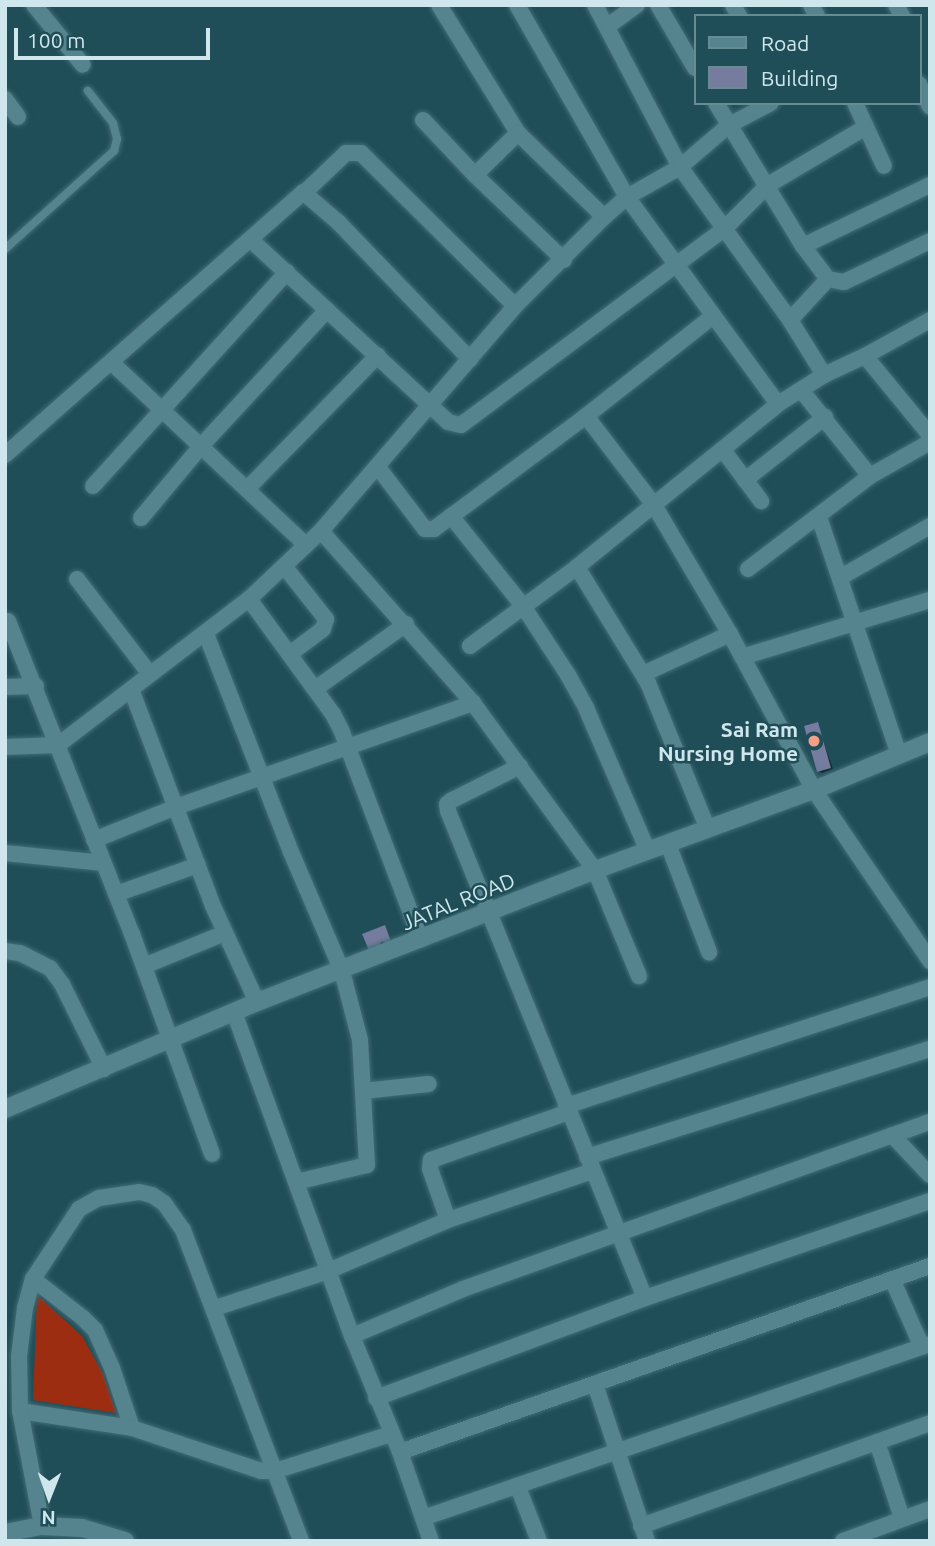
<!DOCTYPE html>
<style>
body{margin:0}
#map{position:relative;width:935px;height:1546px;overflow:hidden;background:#204e58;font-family:Ubuntu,sans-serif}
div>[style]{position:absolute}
.green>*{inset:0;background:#9c2d11}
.shadow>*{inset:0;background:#0007}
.building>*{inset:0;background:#757c9e}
.roads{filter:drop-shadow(0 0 2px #426c75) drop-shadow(0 0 2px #426c75)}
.lane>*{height:8px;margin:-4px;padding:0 4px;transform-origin:4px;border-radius:4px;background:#55838e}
.street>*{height:16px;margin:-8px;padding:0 8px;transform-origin:8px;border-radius:8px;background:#55838e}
.secondary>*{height:18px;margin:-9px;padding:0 9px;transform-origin:9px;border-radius:9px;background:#55838e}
.dots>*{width:19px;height:19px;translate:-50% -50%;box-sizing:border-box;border:4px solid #204e58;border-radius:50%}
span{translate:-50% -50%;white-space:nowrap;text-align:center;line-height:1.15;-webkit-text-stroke:5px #204e58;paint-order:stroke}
.poi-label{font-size:21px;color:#cee6ec;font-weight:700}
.right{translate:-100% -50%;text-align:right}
.street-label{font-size:21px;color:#cee6ec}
.frame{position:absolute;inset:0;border:7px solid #cee6ec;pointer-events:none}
.legend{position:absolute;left:694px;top:14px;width:228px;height:91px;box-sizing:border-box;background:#204e58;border:2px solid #668b93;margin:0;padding:9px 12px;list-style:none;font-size:21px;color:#cee6ec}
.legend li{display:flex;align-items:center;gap:14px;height:35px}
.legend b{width:35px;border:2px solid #668b93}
.north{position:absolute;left:14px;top:1462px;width:70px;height:70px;-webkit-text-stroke:5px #204e58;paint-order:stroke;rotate:181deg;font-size:19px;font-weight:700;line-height:28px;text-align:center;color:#cee6ec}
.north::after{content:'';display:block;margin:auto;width:24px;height:32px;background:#cee6ec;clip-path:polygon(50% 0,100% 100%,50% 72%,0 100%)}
.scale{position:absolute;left:14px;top:28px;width:196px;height:32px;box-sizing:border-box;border:4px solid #cee6ec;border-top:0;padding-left:9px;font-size:21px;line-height:24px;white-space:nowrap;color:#cee6ec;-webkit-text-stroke:5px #204e58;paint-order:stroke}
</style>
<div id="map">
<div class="green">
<i style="clip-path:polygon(37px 1295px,82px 1336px,103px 1374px,116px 1413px,33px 1400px)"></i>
</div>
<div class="shadow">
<i style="clip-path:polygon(817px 724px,833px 769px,822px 773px,819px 771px)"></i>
</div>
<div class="building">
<i style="clip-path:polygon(818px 722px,831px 768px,817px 772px,804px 726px)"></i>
<i style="clip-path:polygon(385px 925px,393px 947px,387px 949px,383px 941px,380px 943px,383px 950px,371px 955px,362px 934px)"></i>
</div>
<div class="roads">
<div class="lane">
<i style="left:5px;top:249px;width:147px;rotate:-42deg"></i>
<i style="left:114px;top:151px;width:12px;rotate:-76deg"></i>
<i style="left:117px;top:139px;width:16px;rotate:-104deg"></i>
<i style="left:113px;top:123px;width:41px;rotate:-128deg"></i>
</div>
<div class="street">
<i style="left:34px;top:5px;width:77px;rotate:50.8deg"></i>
<i style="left:439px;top:5px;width:150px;rotate:58.3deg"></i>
<i style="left:518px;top:133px;width:120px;rotate:44.3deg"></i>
<i style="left:517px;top:5px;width:221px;rotate:60.2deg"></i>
<i style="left:627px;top:197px;width:256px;rotate:53.9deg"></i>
<i style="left:595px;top:5px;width:183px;rotate:62.3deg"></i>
<i style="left:680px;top:167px;width:188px;rotate:54.3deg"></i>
<i style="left:790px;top:320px;width:65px;rotate:58.3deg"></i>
<i style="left:658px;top:5px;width:73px;rotate:59.6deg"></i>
<i style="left:733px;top:5px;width:13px;rotate:61deg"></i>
<i style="left:811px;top:5px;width:13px;rotate:61deg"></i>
<i style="left:896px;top:5px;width:13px;rotate:61deg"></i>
<i style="left:608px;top:26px;width:36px;rotate:-36deg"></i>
<i style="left:919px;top:84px;width:25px;rotate:64deg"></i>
<i style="left:5px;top:99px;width:22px;rotate:54deg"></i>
<i style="left:716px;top:103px;width:167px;rotate:58.7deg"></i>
<i style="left:803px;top:246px;width:41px;rotate:52.9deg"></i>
<i style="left:828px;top:279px;width:16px;rotate:11deg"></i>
<i style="left:844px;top:282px;width:95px;rotate:-25.5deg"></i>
<i style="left:855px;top:103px;width:69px;rotate:65.3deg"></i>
<i style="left:423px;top:120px;width:76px;rotate:46.6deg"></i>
<i style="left:475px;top:175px;width:123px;rotate:43.7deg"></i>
<i style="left:475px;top:175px;width:60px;rotate:-44.3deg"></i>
<i style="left:305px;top:192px;width:57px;rotate:-43.6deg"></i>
<i style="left:346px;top:153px;width:15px"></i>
<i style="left:361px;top:153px;width:217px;rotate:44.8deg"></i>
<i style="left:251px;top:240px;width:268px;rotate:42.7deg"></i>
<i style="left:448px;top:422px;width:13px;rotate:13deg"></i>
<i style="left:461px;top:425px;width:327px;rotate:-36.7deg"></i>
<i style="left:723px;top:230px;width:64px;rotate:-45deg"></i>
<i style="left:768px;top:185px;width:114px;rotate:-30.6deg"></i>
<i style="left:803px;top:246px;width:141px;rotate:-25.7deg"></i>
<i style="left:790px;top:320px;width:56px;rotate:-47.2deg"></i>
<i style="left:865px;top:356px;width:102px;rotate:50.6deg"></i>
<i style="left:111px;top:362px;width:267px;rotate:43.2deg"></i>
<i style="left:801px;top:390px;width:110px;rotate:51.3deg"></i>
<i style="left:586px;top:416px;width:112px;rotate:52.6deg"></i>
<i style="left:654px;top:505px;width:150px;rotate:59.5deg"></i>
<i style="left:730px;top:634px;width:177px;rotate:61.7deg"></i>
<i style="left:814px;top:790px;width:207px;rotate:55.8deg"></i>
<i style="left:723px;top:450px;width:64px;rotate:53.3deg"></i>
<i style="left:5px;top:455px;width:397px;rotate:-41.4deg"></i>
<i style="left:303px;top:192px;width:48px;rotate:40.7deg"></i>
<i style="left:339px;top:223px;width:189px;rotate:46.1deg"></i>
<i style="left:377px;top:466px;width:79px;rotate:52.7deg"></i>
<i style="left:425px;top:529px;width:9px"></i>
<i style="left:434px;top:529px;width:189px;rotate:-36.6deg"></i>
<i style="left:586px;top:416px;width:160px;rotate:-38.2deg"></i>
<i style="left:745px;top:480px;width:102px;rotate:-38.2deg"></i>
<i style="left:93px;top:486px;width:289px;rotate:-47.8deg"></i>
<i style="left:247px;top:489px;width:187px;rotate:-45.6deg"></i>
<i style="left:451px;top:516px;width:115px;rotate:51.3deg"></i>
<i style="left:523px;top:606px;width:82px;rotate:56.9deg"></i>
<i style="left:568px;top:675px;width:38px;rotate:61deg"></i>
<i style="left:586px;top:708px;width:156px;rotate:66.6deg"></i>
<i style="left:819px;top:517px;width:251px;rotate:71.4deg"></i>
<i style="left:141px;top:518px;width:95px;rotate:-50.1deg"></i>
<i style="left:202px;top:445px;width:184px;rotate:-47.2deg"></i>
<i style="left:321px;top:531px;width:230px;rotate:48.5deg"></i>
<i style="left:473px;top:703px;width:207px;rotate:53.9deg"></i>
<i style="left:595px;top:870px;width:115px;rotate:67.5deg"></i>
<i style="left:284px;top:566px;width:68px;rotate:51.6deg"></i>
<i style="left:326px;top:619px;width:10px;rotate:107deg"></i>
<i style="left:323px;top:629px;width:41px;rotate:142.9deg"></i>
<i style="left:577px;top:567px;width:136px;rotate:58.5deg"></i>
<i style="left:648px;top:683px;width:158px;rotate:67.7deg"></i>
<i style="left:748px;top:569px;width:153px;rotate:-37.3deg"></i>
<i style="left:870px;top:476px;width:69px;rotate:-29.5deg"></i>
<i style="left:841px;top:577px;width:103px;rotate:-29.8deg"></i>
<i style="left:77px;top:579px;width:118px;rotate:52.5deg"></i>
<i style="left:249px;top:599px;width:142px;rotate:53.9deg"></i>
<i style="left:333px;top:714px;width:20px;rotate:63deg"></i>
<i style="left:342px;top:732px;width:222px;rotate:69.2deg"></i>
<i style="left:8px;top:621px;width:337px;rotate:68.4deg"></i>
<i style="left:132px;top:934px;width:234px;rotate:70deg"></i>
<i style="left:206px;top:634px;width:234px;rotate:68.7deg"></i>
<i style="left:291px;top:852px;width:129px;rotate:66.8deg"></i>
<i style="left:342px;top:971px;width:71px;rotate:75.4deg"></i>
<i style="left:360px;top:1040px;width:125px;rotate:86.8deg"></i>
<i style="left:367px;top:1165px;width:73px;rotate:166.5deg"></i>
<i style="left:470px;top:646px;width:133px;rotate:-36.4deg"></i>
<i style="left:577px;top:567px;width:259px;rotate:-39deg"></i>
<i style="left:778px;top:404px;width:54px;rotate:-32.2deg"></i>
<i style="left:824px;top:375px;width:45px;rotate:-24.9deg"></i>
<i style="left:865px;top:356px;width:74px;rotate:-29deg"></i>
<i style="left:742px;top:657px;width:196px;rotate:-16.9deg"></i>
<i style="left:643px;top:674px;width:96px;rotate:-24.7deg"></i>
<i style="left:5px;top:687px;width:31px;rotate:-2deg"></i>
<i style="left:131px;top:689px;width:232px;rotate:69.3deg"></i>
<i style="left:213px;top:906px;width:106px;rotate:65.4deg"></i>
<i style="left:315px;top:689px;width:112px;rotate:-35.5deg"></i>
<i style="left:5px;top:747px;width:53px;rotate:-2.2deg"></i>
<i style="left:58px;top:745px;width:240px;rotate:-37.4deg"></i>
<i style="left:249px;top:599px;width:99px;rotate:-43.4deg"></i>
<i style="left:321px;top:531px;width:297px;rotate:-49.2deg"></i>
<i style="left:515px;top:306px;width:126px;rotate:-45deg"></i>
<i style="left:604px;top:217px;width:30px;rotate:-41deg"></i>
<i style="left:627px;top:197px;width:61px;rotate:-29.5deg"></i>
<i style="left:680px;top:167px;width:65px;rotate:-40.6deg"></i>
<i style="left:729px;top:125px;width:47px;rotate:-27.6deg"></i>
<i style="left:520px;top:766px;width:76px;rotate:153.4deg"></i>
<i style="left:452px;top:800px;width:6px;rotate:141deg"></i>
<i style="left:447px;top:804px;width:7px;rotate:82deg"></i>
<i style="left:448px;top:811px;width:525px;rotate:67.98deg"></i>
<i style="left:94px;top:840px;width:88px;rotate:-21.9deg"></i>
<i style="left:176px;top:807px;width:315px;rotate:-19.3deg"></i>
<i style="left:668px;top:844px;width:116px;rotate:69.2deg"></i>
<i style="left:5px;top:853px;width:99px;rotate:5.8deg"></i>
<i style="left:116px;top:894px;width:87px;rotate:-19.5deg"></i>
<i style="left:5px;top:951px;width:15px;rotate:8deg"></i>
<i style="left:20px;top:953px;width:34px;rotate:27deg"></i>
<i style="left:50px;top:968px;width:20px;rotate:53deg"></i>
<i style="left:62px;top:984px;width:95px;rotate:63.7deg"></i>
<i style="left:144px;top:966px;width:87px;rotate:-22.2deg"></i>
<i style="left:234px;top:1012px;width:345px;rotate:70deg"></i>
<i style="left:352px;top:1336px;width:126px;rotate:67.5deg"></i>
<i style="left:400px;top:1452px;width:94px;rotate:70.8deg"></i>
<i style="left:363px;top:1091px;width:66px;rotate:-6.1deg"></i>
<i style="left:566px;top:1106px;width:383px;rotate:-18.1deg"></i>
<i style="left:892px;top:1135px;width:55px;rotate:46.5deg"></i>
<i style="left:587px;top:1157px;width:360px;rotate:-17.5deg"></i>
<i style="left:448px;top:1220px;width:54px;rotate:-109.4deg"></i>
<i style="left:430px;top:1169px;width:9px;rotate:-84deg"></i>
<i style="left:431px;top:1160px;width:146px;rotate:-19.2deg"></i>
<i style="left:33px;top:1279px;width:63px;rotate:38deg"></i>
<i style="left:83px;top:1318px;width:17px;rotate:45deg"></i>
<i style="left:95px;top:1330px;width:42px;rotate:65.9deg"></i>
<i style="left:112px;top:1368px;width:63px;rotate:71.6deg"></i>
<i style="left:892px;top:1279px;width:74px;rotate:66.2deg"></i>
<i style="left:215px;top:1308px;width:119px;rotate:-18.1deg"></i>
<i style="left:328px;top:1271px;width:130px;rotate:-23deg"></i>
<i style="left:448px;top:1220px;width:153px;rotate:-18.7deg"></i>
<i style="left:352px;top:1336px;width:121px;rotate:-22.9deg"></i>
<i style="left:463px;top:1289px;width:496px;rotate:-19.7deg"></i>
<i style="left:595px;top:1384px;width:165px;rotate:71.7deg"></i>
<i style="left:376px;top:1398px;width:287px;rotate:-20.4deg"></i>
<i style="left:645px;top:1298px;width:301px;rotate:-18.8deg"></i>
<i style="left:20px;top:1411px;width:113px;rotate:8.6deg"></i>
<i style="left:132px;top:1428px;width:136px;rotate:18.4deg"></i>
<i style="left:261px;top:1471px;width:14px"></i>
<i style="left:275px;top:1471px;width:122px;rotate:-17.7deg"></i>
<i style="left:877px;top:1442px;width:80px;rotate:71.8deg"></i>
<i style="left:400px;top:1452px;width:562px;rotate:-19.34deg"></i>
<i style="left:518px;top:1487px;width:58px;rotate:68.7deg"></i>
<i style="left:423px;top:1518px;width:536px;rotate:-18.94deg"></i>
<i style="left:42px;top:1526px;width:117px;rotate:-100.8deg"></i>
<i style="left:20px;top:1411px;width:55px;rotate:-91deg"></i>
<i style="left:19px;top:1356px;width:48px;rotate:-82.9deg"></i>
<i style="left:25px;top:1308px;width:30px;rotate:-75deg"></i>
<i style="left:33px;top:1279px;width:84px;rotate:-56.7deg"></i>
<i style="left:79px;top:1209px;width:23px;rotate:-29deg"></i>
<i style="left:99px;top:1198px;width:40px;rotate:-8.5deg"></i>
<i style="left:139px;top:1192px;width:13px;rotate:13deg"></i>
<i style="left:152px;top:1195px;width:14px;rotate:34deg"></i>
<i style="left:164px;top:1203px;width:33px;rotate:55deg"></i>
<i style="left:183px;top:1230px;width:333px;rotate:69.2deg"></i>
<i style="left:641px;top:1526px;width:307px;rotate:-19.6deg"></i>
<i style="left:843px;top:1541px;width:93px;rotate:-20.2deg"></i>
</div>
<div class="secondary">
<i style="left:5px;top:1109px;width:274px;rotate:-23deg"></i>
<i style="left:257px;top:1002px;width:363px;rotate:-21.3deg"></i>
<i style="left:595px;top:870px;width:233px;rotate:-20.1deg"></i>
<i style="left:814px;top:790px;width:126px;rotate:-22.5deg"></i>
<i style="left:5px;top:1533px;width:38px;rotate:-11deg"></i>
<i style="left:42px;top:1526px;width:40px;rotate:2.9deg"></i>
<i style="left:82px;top:1528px;width:45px;rotate:16.8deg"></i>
</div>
</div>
<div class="dots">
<i style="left:814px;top:741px;background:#f49e88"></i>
</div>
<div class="poi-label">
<span class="right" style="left:798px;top:741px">Sai Ram<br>Nursing Home</span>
</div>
<div class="street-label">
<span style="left:458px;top:901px;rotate:-22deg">JATAL ROAD</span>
</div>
<div class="frame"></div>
<ul class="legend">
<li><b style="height:9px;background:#55838e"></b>Road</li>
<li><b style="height:19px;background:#757c9e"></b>Building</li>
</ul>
<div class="north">N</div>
<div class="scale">100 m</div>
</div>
